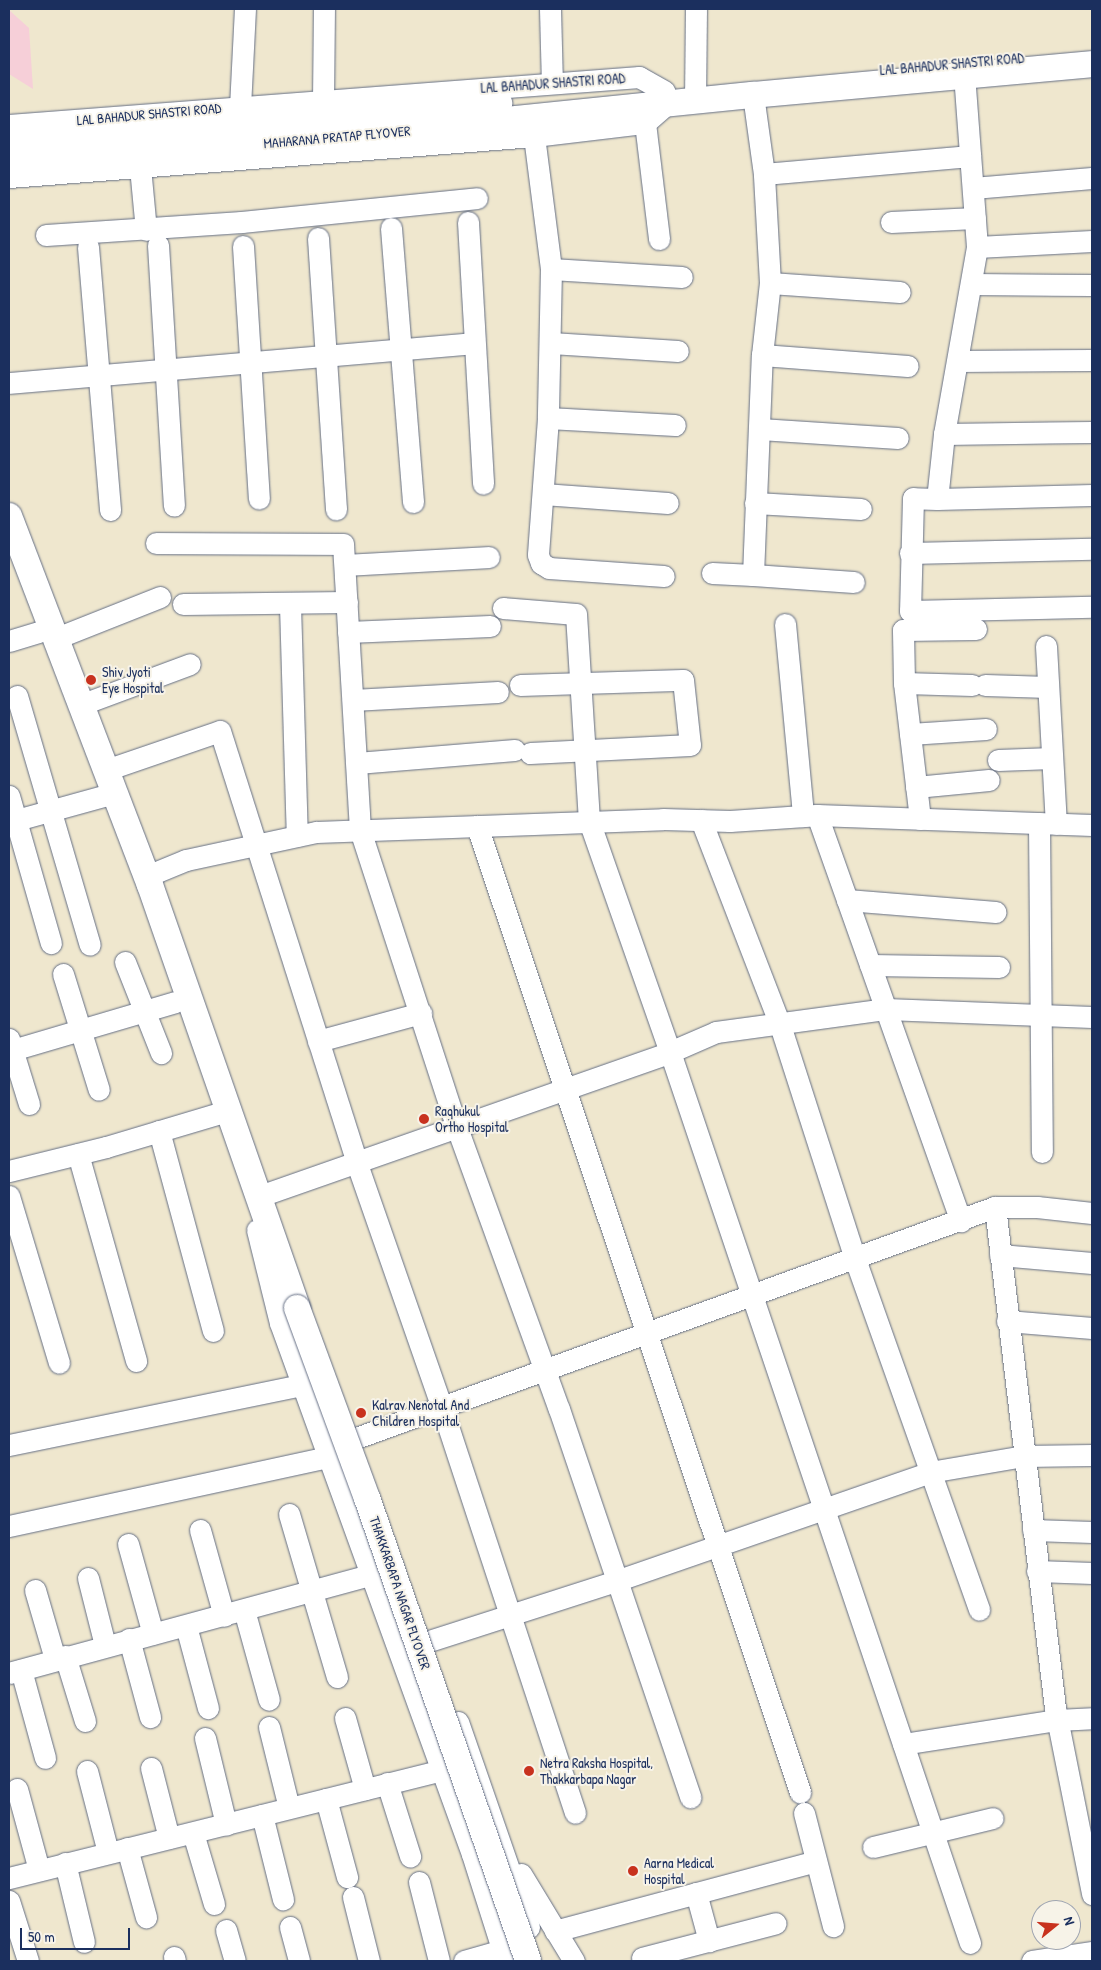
<!DOCTYPE html>
<style>
body{margin:0}
#map{position:relative;width:1101px;height:1970px;overflow:hidden;background:#efe7ce;font-family:"Patrick Hand",sans-serif}
div>[style]{position:absolute}
.built>*{inset:0;background:#f6cfd8}
.roads{filter:drop-shadow(0 0 1px #656f85) drop-shadow(0 0 1px #656f85)}
.minor>*{height:21px;margin:-10.5px;padding:0 10.5px;transform-origin:10.5px;border-radius:10.5px;background:#fff}
.major>*{height:26px;margin:-13px;padding:0 13px;transform-origin:13px;border-radius:13px;background:#fff}
.bridges{filter:drop-shadow(0 0 1px #656f85) drop-shadow(0 0 1px #656f85)}
.major-bridge>*{height:26px;margin:-13px;padding:0 13px;transform-origin:13px;border-radius:13px;background:#fff}
.dots>*{width:14px;height:14px;translate:-50% -50%;box-sizing:border-box;border:2px solid #f7f3e8;border-radius:50%}
span{translate:-50% -50%;white-space:nowrap;text-align:center;line-height:1.15;-webkit-text-stroke:4px #f7f3e8;paint-order:stroke}
.street-label{font-size:14px;color:#1b2f5e}
.poi-label{font-size:14px;color:#1b2f5e}
.left{translate:0 -50%;text-align:left}
.frame{position:absolute;inset:0;border:10px solid #1b2f5e;pointer-events:none}
.north{position:absolute;left:1031px;top:1900px;width:50px;height:50px;box-sizing:border-box;background:#f7f3e8;border:1px solid #9fa5b1;border-radius:50%;rotate:73deg;font-size:14px;font-weight:700;line-height:20px;text-align:center;color:#1b2f5e}
.north::after{content:'';display:block;margin:auto;width:18px;height:22px;background:#c8321e;clip-path:polygon(50% 0,100% 100%,50% 72%,0 100%)}
.scale{position:absolute;left:20px;top:1928px;width:110px;height:22px;box-sizing:border-box;border:2px solid #1b2f5e;border-top:0;padding-left:6px;font-size:15px;line-height:18px;white-space:nowrap;color:#1b2f5e;-webkit-text-stroke:4px #f7f3e8;paint-order:stroke}
</style>
<div id="map">
<div class="built">
<i style="clip-path:polygon(9px 10px,29px 28px,33px 89px,9px 74px)"></i>
</div>
<div class="roads">
<div class="minor">
<i style="left:550px;top:9px;width:74px;rotate:88.5deg"></i>
<i style="left:964px;top:74px;width:173px;rotate:85.7deg"></i>
<i style="left:977px;top:247px;width:190px;rotate:100deg"></i>
<i style="left:944px;top:434px;width:65px;rotate:96.1deg"></i>
<i style="left:937px;top:499px;width:24px;rotate:-178deg"></i>
<i style="left:913px;top:498px;width:113px;rotate:91.5deg"></i>
<i style="left:910px;top:611px;width:182px;rotate:-1.3deg"></i>
<i style="left:323px;top:101px;width:92px;rotate:-89.4deg"></i>
<i style="left:695px;top:102px;width:93px;rotate:-89.4deg"></i>
<i style="left:240px;top:107px;width:98px;rotate:-87.1deg"></i>
<i style="left:645px;top:123px;width:117px;rotate:83.1deg"></i>
<i style="left:9px;top:125px;width:632px;rotate:-4.36deg"></i>
<i style="left:639px;top:77px;width:29px;rotate:29deg"></i>
<i style="left:534px;top:136px;width:134px;rotate:82.7deg"></i>
<i style="left:551px;top:269px;width:149px;rotate:91.2deg"></i>
<i style="left:548px;top:418px;width:137px;rotate:94.2deg"></i>
<i style="left:538px;top:555px;width:9px;rotate:69deg"></i>
<i style="left:541px;top:563px;width:9px;rotate:32deg"></i>
<i style="left:549px;top:568px;width:115px;rotate:4deg"></i>
<i style="left:140px;top:167px;width:63px;rotate:84.6deg"></i>
<i style="left:764px;top:174px;width:207px;rotate:-5deg"></i>
<i style="left:9px;top:177px;width:527px;rotate:-4.47deg"></i>
<i style="left:534px;top:136px;width:112px;rotate:-6.7deg"></i>
<i style="left:645px;top:123px;width:28px;rotate:-41deg"></i>
<i style="left:973px;top:188px;width:119px;rotate:-4.8deg"></i>
<i style="left:468px;top:222px;width:262px;rotate:86.7deg"></i>
<i style="left:891px;top:222px;width:84px;rotate:-2.7deg"></i>
<i style="left:391px;top:228px;width:275px;rotate:85.4deg"></i>
<i style="left:46px;top:235px;width:196px;rotate:-3.8deg"></i>
<i style="left:242px;top:222px;width:236px;rotate:-5.8deg"></i>
<i style="left:318px;top:238px;width:272px;rotate:86.2deg"></i>
<i style="left:158px;top:245px;width:261px;rotate:86.5deg"></i>
<i style="left:243px;top:246px;width:253px;rotate:86.4deg"></i>
<i style="left:88px;top:247px;width:264px;rotate:85.2deg"></i>
<i style="left:977px;top:247px;width:115px;rotate:-3deg"></i>
<i style="left:551px;top:269px;width:131px;rotate:3.5deg"></i>
<i style="left:770px;top:283px;width:130px;rotate:4deg"></i>
<i style="left:971px;top:284px;width:121px;rotate:0.5deg"></i>
<i style="left:551px;top:343px;width:127px;rotate:3.6deg"></i>
<i style="left:762px;top:355px;width:146px;rotate:4.3deg"></i>
<i style="left:958px;top:361px;width:134px;rotate:-0.4deg"></i>
<i style="left:9px;top:383px;width:466px;rotate:-4.9deg"></i>
<i style="left:548px;top:418px;width:127px;rotate:3.2deg"></i>
<i style="left:760px;top:429px;width:138px;rotate:3.7deg"></i>
<i style="left:944px;top:434px;width:148px;rotate:-0.8deg"></i>
<i style="left:543px;top:494px;width:125px;rotate:4.1deg"></i>
<i style="left:937px;top:499px;width:155px;rotate:-1.5deg"></i>
<i style="left:755px;top:503px;width:106px;rotate:3.2deg"></i>
<i style="left:156px;top:543px;width:187px;rotate:0.3deg"></i>
<i style="left:343px;top:544px;width:287px;rotate:86.6deg"></i>
<i style="left:360px;top:830px;width:310px;rotate:72deg"></i>
<i style="left:456px;top:1125px;width:302px;rotate:70.1deg"></i>
<i style="left:559px;top:1409px;width:410px;rotate:71.3deg"></i>
<i style="left:910px;top:553px;width:182px;rotate:-1.3deg"></i>
<i style="left:346px;top:565px;width:143px;rotate:-3.2deg"></i>
<i style="left:712px;top:573px;width:41px;rotate:2.8deg"></i>
<i style="left:753px;top:575px;width:220px;rotate:-87.7deg"></i>
<i style="left:762px;top:355px;width:72px;rotate:-83.7deg"></i>
<i style="left:770px;top:283px;width:109px;rotate:-93.2deg"></i>
<i style="left:764px;top:174px;width:80px;rotate:-97.9deg"></i>
<i style="left:753px;top:575px;width:101px;rotate:4deg"></i>
<i style="left:183px;top:604px;width:164px;rotate:-0.7deg"></i>
<i style="left:290px;top:605px;width:231px;rotate:88.3deg"></i>
<i style="left:503px;top:608px;width:73px;rotate:4.7deg"></i>
<i style="left:576px;top:614px;width:207px;rotate:86.4deg"></i>
<i style="left:589px;top:821px;width:245px;rotate:70.7deg"></i>
<i style="left:670px;top:1052px;width:940px;rotate:71.39deg"></i>
<i style="left:785px;top:624px;width:193px;rotate:84.6deg"></i>
<i style="left:348px;top:632px;width:142px;rotate:-2.4deg"></i>
<i style="left:54px;top:639px;width:114px;rotate:-21.6deg"></i>
<i style="left:9px;top:641px;width:31px;rotate:-17deg"></i>
<i style="left:1046px;top:646px;width:178px;rotate:86.8deg"></i>
<i style="left:904px;top:683px;width:68px;rotate:1.7deg"></i>
<i style="left:520px;top:685px;width:163px;rotate:-1.8deg"></i>
<i style="left:683px;top:680px;width:65px;rotate:83.9deg"></i>
<i style="left:690px;top:745px;width:160px;rotate:177.1deg"></i>
<i style="left:985px;top:685px;width:63px;rotate:1.8deg"></i>
<i style="left:17px;top:696px;width:259px;rotate:73.7deg"></i>
<i style="left:353px;top:700px;width:145px;rotate:-3.2deg"></i>
<i style="left:80px;top:705px;width:117px;rotate:-20.4deg"></i>
<i style="left:910px;top:734px;width:76px;rotate:-3.8deg"></i>
<i style="left:998px;top:760px;width:54px;rotate:-2.1deg"></i>
<i style="left:357px;top:763px;width:158px;rotate:-4.7deg"></i>
<i style="left:106px;top:770px;width:120px;rotate:-18.9deg"></i>
<i style="left:220px;top:731px;width:451px;rotate:72.4deg"></i>
<i style="left:356px;top:1161px;width:262px;rotate:70.8deg"></i>
<i style="left:442px;top:1408px;width:426px;rotate:71.8deg"></i>
<i style="left:916px;top:787px;width:73px;rotate:-5.5deg"></i>
<i style="left:9px;top:796px;width:153px;rotate:74.1deg"></i>
<i style="left:817px;top:815px;width:431px;rotate:70.5deg"></i>
<i style="left:920px;top:819px;width:137px;rotate:-96.7deg"></i>
<i style="left:904px;top:683px;width:53px;rotate:-91.1deg"></i>
<i style="left:903px;top:630px;width:73px;rotate:-0.8deg"></i>
<i style="left:701px;top:820px;width:217px;rotate:68.9deg"></i>
<i style="left:779px;top:1022px;width:249px;rotate:72.2deg"></i>
<i style="left:855px;top:1259px;width:372px;rotate:70.5deg"></i>
<i style="left:9px;top:822px;width:102px;rotate:-15.4deg"></i>
<i style="left:1039px;top:823px;width:329px;rotate:89.5deg"></i>
<i style="left:477px;top:826px;width:1019px;rotate:71.51deg"></i>
<i style="left:147px;top:876px;width:42px;rotate:-22.3deg"></i>
<i style="left:186px;top:860px;width:133px;rotate:-12.2deg"></i>
<i style="left:316px;top:832px;width:347px;rotate:-2.1deg"></i>
<i style="left:663px;top:819px;width:67px;rotate:1.7deg"></i>
<i style="left:730px;top:821px;width:87px;rotate:-3.9deg"></i>
<i style="left:817px;top:815px;width:275px;rotate:2.1deg"></i>
<i style="left:847px;top:900px;width:149px;rotate:4.6deg"></i>
<i style="left:125px;top:962px;width:98px;rotate:68.4deg"></i>
<i style="left:870px;top:965px;width:129px;rotate:0.9deg"></i>
<i style="left:63px;top:974px;width:121px;rotate:72.8deg"></i>
<i style="left:9px;top:1039px;width:68px;rotate:72.9deg"></i>
<i style="left:318px;top:1041px;width:107px;rotate:-15.2deg"></i>
<i style="left:9px;top:1051px;width:173px;rotate:-16.4deg"></i>
<i style="left:159px;top:1131px;width:207px;rotate:74.9deg"></i>
<i style="left:78px;top:1154px;width:215px;rotate:74.3deg"></i>
<i style="left:9px;top:1171px;width:100px;rotate:-13.9deg"></i>
<i style="left:106px;top:1147px;width:116px;rotate:-16.6deg"></i>
<i style="left:9px;top:1196px;width:174px;rotate:73.3deg"></i>
<i style="left:257px;top:1197px;width:438px;rotate:-19.3deg"></i>
<i style="left:670px;top:1052px;width:50px;rotate:-23.5deg"></i>
<i style="left:716px;top:1032px;width:172px;rotate:-7.7deg"></i>
<i style="left:886px;top:1009px;width:206px;rotate:2.2deg"></i>
<i style="left:995px;top:1207px;width:42px"></i>
<i style="left:1037px;top:1207px;width:55px;rotate:6.2deg"></i>
<i style="left:257px;top:1230px;width:96px;rotate:76.1deg"></i>
<i style="left:280px;top:1323px;width:565px;rotate:70.12deg"></i>
<i style="left:472px;top:1854px;width:112px;rotate:72.4deg"></i>
<i style="left:1000px;top:1255px;width:92px;rotate:5deg"></i>
<i style="left:1007px;top:1321px;width:85px;rotate:4.7deg"></i>
<i style="left:356px;top:1438px;width:679px;rotate:-19.88deg"></i>
<i style="left:995px;top:1207px;width:505px;rotate:83.17deg"></i>
<i style="left:1055px;top:1708px;width:190px;rotate:78.7deg"></i>
<i style="left:9px;top:1445px;width:299px;rotate:-11.6deg"></i>
<i style="left:289px;top:1514px;width:170px;rotate:73.6deg"></i>
<i style="left:9px;top:1526px;width:325px;rotate:-12.2deg"></i>
<i style="left:200px;top:1530px;width:89px;rotate:74.4deg"></i>
<i style="left:1033px;top:1530px;width:59px;rotate:1.9deg"></i>
<i style="left:128px;top:1544px;width:93px;rotate:74.5deg"></i>
<i style="left:1037px;top:1571px;width:55px;rotate:2.1deg"></i>
<i style="left:88px;top:1578px;width:69px;rotate:75.8deg"></i>
<i style="left:35px;top:1590px;width:72px;rotate:73.8deg"></i>
<i style="left:244px;top:1610px;width:93px;rotate:74.5deg"></i>
<i style="left:186px;top:1626px;width:85px;rotate:75deg"></i>
<i style="left:129px;top:1639px;width:81px;rotate:74.9deg"></i>
<i style="left:429px;top:1641px;width:196px;rotate:-17.8deg"></i>
<i style="left:616px;top:1581px;width:332px;rotate:-19.1deg"></i>
<i style="left:930px;top:1472px;width:95px;rotate:-9.7deg"></i>
<i style="left:1024px;top:1456px;width:68px;rotate:-0.8deg"></i>
<i style="left:65px;top:1656px;width:68px;rotate:72.9deg"></i>
<i style="left:21px;top:1670px;width:91px;rotate:74.7deg"></i>
<i style="left:9px;top:1673px;width:373px;rotate:-15.2deg"></i>
<i style="left:345px;top:1718px;width:74px;rotate:74.3deg"></i>
<i style="left:458px;top:1722px;width:217px;rotate:70.9deg"></i>
<i style="left:269px;top:1727px;width:83px;rotate:76.1deg"></i>
<i style="left:205px;top:1738px;width:89px;rotate:76.3deg"></i>
<i style="left:903px;top:1744px;width:156px;rotate:-8.9deg"></i>
<i style="left:1057px;top:1720px;width:35px;rotate:-3deg"></i>
<i style="left:151px;top:1768px;width:72px;rotate:75.6deg"></i>
<i style="left:87px;top:1771px;width:84px;rotate:75.5deg"></i>
<i style="left:387px;top:1783px;width:77px;rotate:72.5deg"></i>
<i style="left:17px;top:1789px;width:84px;rotate:74.8deg"></i>
<i style="left:326px;top:1799px;width:81px;rotate:74.9deg"></i>
<i style="left:804px;top:1813px;width:117px;rotate:75.6deg"></i>
<i style="left:262px;top:1815px;width:87px;rotate:76deg"></i>
<i style="left:193px;top:1833px;width:74px;rotate:73.5deg"></i>
<i style="left:873px;top:1847px;width:123px;rotate:-13.6deg"></i>
<i style="left:127px;top:1848px;width:72px;rotate:74.6deg"></i>
<i style="left:65px;top:1863px;width:81px;rotate:76.5deg"></i>
<i style="left:521px;top:1874px;width:102px;rotate:58.7deg"></i>
<i style="left:9px;top:1878px;width:445px;rotate:-14deg"></i>
<i style="left:419px;top:1882px;width:81px;rotate:75.8deg"></i>
<i style="left:696px;top:1893px;width:50px;rotate:74.8deg"></i>
<i style="left:353px;top:1897px;width:66px;rotate:76deg"></i>
<i style="left:9px;top:1901px;width:63px;rotate:72.4deg"></i>
<i style="left:290px;top:1927px;width:35px;rotate:75deg"></i>
<i style="left:226px;top:1930px;width:32px;rotate:74deg"></i>
<i style="left:555px;top:1931px;width:270px;rotate:-15deg"></i>
<i style="left:174px;top:1957px;width:4px;rotate:76deg"></i>
<i style="left:642px;top:1958px;width:138px;rotate:-14.6deg"></i>
<i style="left:464px;top:1961px;width:41px;rotate:-15.8deg"></i>
<i style="left:1032px;top:1961px;width:61px;rotate:-8.5deg"></i>
</div>
<div class="major">
<i style="left:9px;top:144px;width:492px;rotate:-4.7deg"></i>
<i style="left:9px;top:164px;width:330px;rotate:-4.7deg"></i>
<i style="left:338px;top:137px;width:417px;rotate:-5.8deg"></i>
<i style="left:753px;top:95px;width:340px;rotate:-5.2deg"></i>
<i style="left:9px;top:516px;width:395px;rotate:69.1deg"></i>
<i style="left:150px;top:885px;width:448px;rotate:70.8deg"></i>
</div>
</div>
<div class="bridges">
<div class="major-bridge">
<i style="left:297px;top:1308px;width:202px;rotate:69.8deg"></i>
<i style="left:367px;top:1498px;width:490px;rotate:70.8deg"></i>
</div>
</div>
<div class="dots">
<i style="left:91px;top:680px;background:#c8321e"></i>
<i style="left:424px;top:1119px;background:#c8321e"></i>
<i style="left:361px;top:1413px;background:#c8321e"></i>
<i style="left:529px;top:1771px;background:#c8321e"></i>
<i style="left:633px;top:1871px;background:#c8321e"></i>
</div>
<div class="street-label">
<span style="left:952px;top:64px;rotate:-5deg">LAL BAHADUR SHASTRI ROAD</span>
<span style="left:553px;top:83px;rotate:-4deg">LAL BAHADUR SHASTRI ROAD</span>
<span style="left:149px;top:114px;rotate:-5deg">LAL BAHADUR SHASTRI ROAD</span>
<span style="left:337px;top:137px;rotate:-5deg">MAHARANA PRATAP FLYOVER</span>
<span style="left:400px;top:1593px;rotate:71deg">THAKKARBAPA NAGAR FLYOVER</span>
</div>
<div class="poi-label">
<span class="left" style="left:102px;top:680px">Shiv Jyoti<br>Eye Hospital</span>
<span class="left" style="left:435px;top:1119px">Raghukul<br>Ortho Hospital</span>
<span class="left" style="left:372px;top:1413px">Kalrav Nenotal And<br>Children Hospital</span>
<span class="left" style="left:540px;top:1771px">Netra Raksha Hospital,<br>Thakkarbapa Nagar</span>
<span class="left" style="left:644px;top:1871px">Aarna Medical<br>Hospital</span>
</div>
<div class="frame"></div>
<div class="north">N</div>
<div class="scale">50 m</div>
</div>
